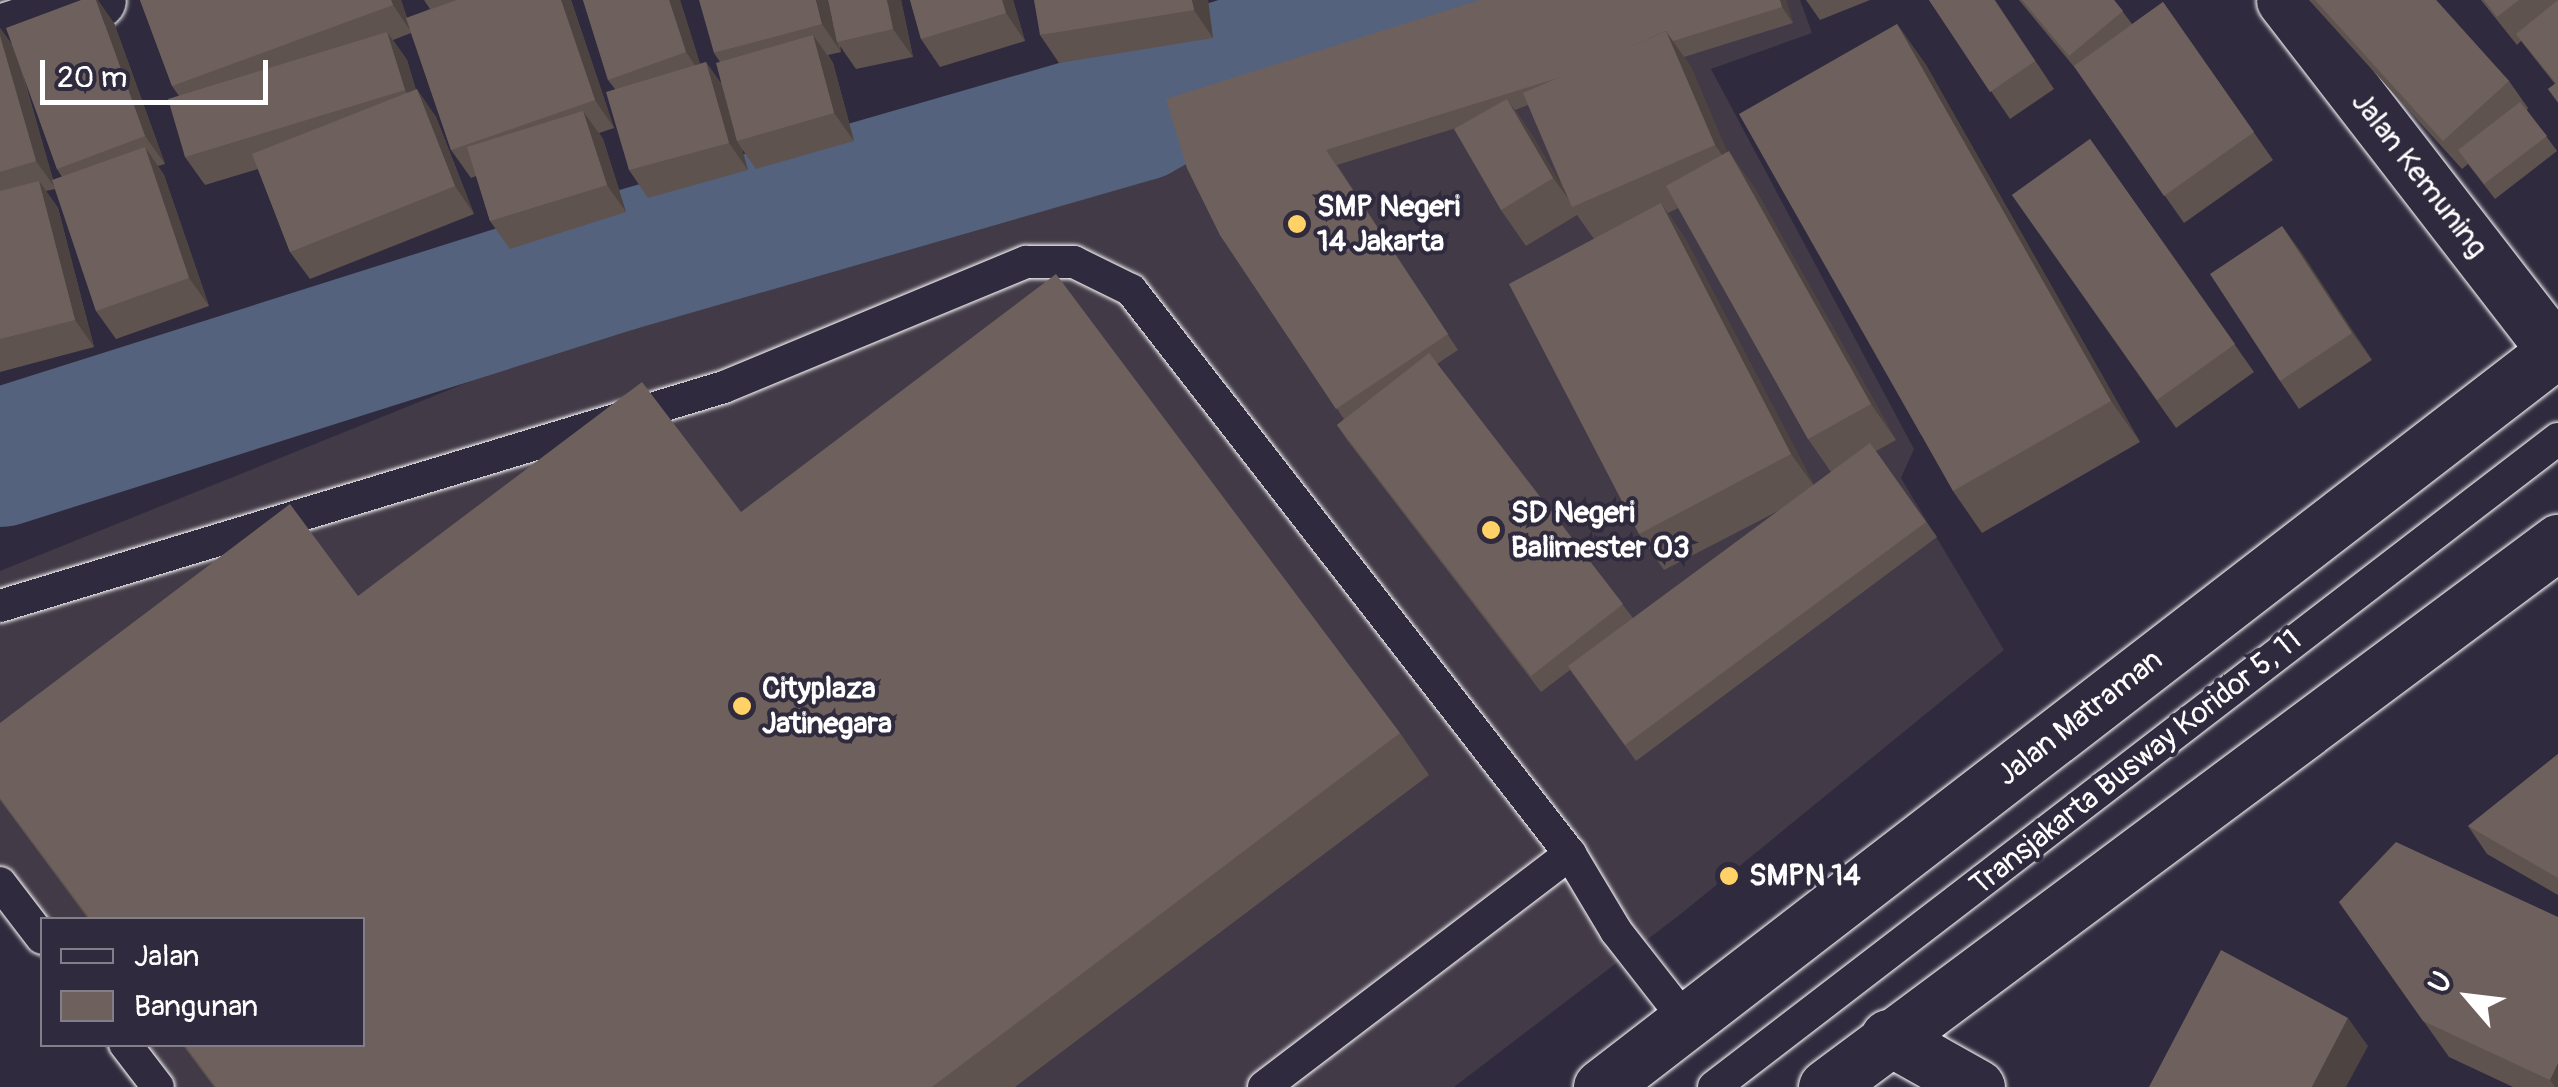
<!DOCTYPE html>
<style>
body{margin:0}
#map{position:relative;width:2558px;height:1087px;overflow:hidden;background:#2f2a3d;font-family:Pangolin,sans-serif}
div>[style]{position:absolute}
.built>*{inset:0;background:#423a47}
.river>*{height:138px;margin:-69px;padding:0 69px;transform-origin:69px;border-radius:69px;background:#54627d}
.roads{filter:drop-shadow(0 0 2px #fff) drop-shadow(0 0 2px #fff)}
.service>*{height:32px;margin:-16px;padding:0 16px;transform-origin:16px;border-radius:16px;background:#2f2a3d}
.minor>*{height:55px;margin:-27.5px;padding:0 27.5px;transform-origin:27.5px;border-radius:27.5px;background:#2f2a3d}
.primary>*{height:55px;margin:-27.5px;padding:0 27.5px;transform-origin:27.5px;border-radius:27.5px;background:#2f2a3d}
.wall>*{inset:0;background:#5f5350}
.shaded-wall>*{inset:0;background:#4d4441}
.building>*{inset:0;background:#6e615d}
.dots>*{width:28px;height:28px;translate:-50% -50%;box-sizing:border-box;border:5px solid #2f2a3d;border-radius:50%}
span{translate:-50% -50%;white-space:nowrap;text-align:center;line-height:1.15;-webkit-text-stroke:8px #2f2a3d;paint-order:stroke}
.street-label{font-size:30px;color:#fff}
.poi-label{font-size:30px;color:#fff;font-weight:700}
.left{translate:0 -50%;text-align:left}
.legend{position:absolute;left:40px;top:917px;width:325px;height:130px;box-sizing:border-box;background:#2f2a3d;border:2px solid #827f8b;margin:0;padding:12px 18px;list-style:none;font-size:30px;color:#fff}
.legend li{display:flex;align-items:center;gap:20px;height:50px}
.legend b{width:50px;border:2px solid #827f8b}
.north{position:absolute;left:2418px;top:947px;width:100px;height:100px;-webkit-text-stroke:8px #2f2a3d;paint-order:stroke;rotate:298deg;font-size:28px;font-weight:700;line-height:40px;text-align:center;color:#fff}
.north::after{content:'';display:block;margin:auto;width:35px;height:45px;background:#fff;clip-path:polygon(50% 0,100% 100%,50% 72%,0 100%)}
.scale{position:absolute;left:40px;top:60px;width:228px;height:45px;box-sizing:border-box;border:5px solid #fff;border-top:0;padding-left:12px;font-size:30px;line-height:35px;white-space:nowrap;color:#fff;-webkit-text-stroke:8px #2f2a3d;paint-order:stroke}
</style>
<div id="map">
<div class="built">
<i style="clip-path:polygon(1495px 0,1800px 0,1812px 33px,1711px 69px,1914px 449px,1901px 478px,2004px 650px,1682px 913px,1454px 1087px,136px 1087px,104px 1045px,362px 1044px,362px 920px,42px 920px,42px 963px,0 906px,0 571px,1138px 112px)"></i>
</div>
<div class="river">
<i style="left:0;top:458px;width:645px;rotate:-17.59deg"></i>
<i style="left:615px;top:263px;width:544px;rotate:-16.1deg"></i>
<i style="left:1138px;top:112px;width:64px;rotate:-29.7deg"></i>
<i style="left:1194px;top:80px;width:268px;rotate:-17.4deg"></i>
</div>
<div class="roads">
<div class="service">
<i style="left:0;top:606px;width:756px;rotate:-16.83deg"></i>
<i style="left:724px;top:387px;width:327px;rotate:-22.5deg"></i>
<i style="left:1026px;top:262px;width:48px"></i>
<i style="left:1074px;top:262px;width:64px;rotate:26.2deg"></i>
<i style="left:1131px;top:290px;width:715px;rotate:52.1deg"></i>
<i style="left:0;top:883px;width:69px;rotate:52.6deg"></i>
<i style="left:125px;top:1044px;width:54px;rotate:52.5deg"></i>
<i style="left:1264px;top:1087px;width:385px;rotate:-37.3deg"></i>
<i style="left:1570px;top:854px;width:90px;rotate:59.1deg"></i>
<i style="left:1616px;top:931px;width:115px;rotate:52deg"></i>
<i style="left:1714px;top:1087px;width:1064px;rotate:-37.52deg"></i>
</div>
<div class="minor">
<i style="left:2284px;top:0;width:443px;rotate:52.3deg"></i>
<i style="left:0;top:32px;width:103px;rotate:-18.1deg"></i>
<i style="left:1888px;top:1037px;width:102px;rotate:29.3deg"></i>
</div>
<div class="primary">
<i style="left:1601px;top:1087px;width:1209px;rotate:-37.64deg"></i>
<i style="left:1826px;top:1087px;width:913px;rotate:-36.67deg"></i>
</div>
</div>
<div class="wall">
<i style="clip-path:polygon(140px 0,401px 0,407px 18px,430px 9px,424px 0,571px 0,614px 128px,599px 133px,603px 139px,626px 212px,510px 249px,490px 221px,476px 176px,471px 178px,451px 150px,411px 33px,393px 40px,407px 60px,416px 90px,436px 117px,474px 214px,310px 279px,290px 252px,258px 169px,205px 185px,185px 157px,179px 96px,172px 86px)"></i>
<i style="clip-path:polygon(583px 0,680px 0,700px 64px,706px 62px,721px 84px,720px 62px,714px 53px,901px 0,913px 57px,856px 69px,840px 46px,841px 52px,828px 55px,833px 63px,854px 141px,756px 169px,742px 149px,748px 170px,648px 198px,629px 170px,615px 89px,608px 80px)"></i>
<i style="clip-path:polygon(910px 0,1013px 0,1025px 41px,940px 67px,921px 39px)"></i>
<i style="clip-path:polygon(1208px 0,1213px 38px,1059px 63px,1040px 35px)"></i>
<i style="clip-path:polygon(evenodd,1786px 0,1793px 23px,1684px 57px,1691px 67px,1727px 152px,1754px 187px,1896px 440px,1876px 451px,1937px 537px,1636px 761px,1570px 670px,1541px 692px,1347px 440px,1337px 425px,1344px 419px,1220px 235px,1187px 168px,1786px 0,1528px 105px,1563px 188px,1532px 135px,1515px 110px,1528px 105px,1786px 0,1456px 128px,1501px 210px,1526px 246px,1577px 215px,1594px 239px,1639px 534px,1664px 570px,1780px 510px,1633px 618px,1437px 364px,1458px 350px,1337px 165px,1456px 128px,1786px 0,1678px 208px,1808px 439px,1831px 472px,1814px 485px,1686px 240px,1668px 213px,1678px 208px)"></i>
<i style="clip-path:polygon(1806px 0,1870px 0,1820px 20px)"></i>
<i style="clip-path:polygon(1929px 0,1995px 0,2054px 89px,2010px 119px)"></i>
<i style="clip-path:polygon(2019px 0,2114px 0,2132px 24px,2163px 2px,2273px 160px,2184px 223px,2075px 68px)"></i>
<i style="clip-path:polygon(2309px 0,2436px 0,2509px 81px,2528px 108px,2527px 110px,2557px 151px,2495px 199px,2468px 164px,2462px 169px)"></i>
<i style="clip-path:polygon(2481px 0,2558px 0,2558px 103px,2548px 89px,2555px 84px,2521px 41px,2517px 45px)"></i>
<i style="clip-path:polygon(evenodd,114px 23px,165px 164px,158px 166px,164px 175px,209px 306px,116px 339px,96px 311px,55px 189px,46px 191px,58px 208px,94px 347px,0 372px,0 28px,13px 46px,114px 23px,22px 71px,57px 169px,62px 177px,53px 180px,22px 71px)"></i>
<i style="clip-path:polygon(1897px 24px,1926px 65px,2140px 442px,1982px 533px,1953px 491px)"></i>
<i style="clip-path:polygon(2090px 139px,2254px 372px,2176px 428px,2012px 195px)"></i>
<i style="clip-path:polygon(2282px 226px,2372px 360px,2299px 409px,2280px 381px)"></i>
<i style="clip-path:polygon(741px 512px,1400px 733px,1429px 775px,1015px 1087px,214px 1087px,182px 1044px,362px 1044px,362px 920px,89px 920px,0 800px,0 723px,358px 596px)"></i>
<i style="clip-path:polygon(2558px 754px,2558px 895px,2487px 854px,2468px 826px)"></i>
<i style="clip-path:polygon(2339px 902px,2558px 917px,2558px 1087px,2513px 1087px,2449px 1057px)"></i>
</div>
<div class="shaded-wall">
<i style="clip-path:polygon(96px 0,98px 0,114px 23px,165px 164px,145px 136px)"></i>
<i style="clip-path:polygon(391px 0,401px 0,412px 33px,393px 5px)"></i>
<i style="clip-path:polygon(561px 0,571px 0,614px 128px,595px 100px)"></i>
<i style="clip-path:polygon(669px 0,680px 0,705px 80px,686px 52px)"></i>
<i style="clip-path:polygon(816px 0,828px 0,837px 42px,841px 52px,822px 24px)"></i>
<i style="clip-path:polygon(887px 0,901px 0,913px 57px,893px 29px)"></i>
<i style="clip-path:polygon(1002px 0,1013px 0,1025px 41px,1006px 13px)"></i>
<i style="clip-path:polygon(1192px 0,1208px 0,1213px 38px,1194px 10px)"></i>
<i style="clip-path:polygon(1780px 0,1786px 0,1793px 23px,1782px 7px)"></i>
<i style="clip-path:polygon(1897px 24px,1926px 65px,2140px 442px,2111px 401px)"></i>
<i style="clip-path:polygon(0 28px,15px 50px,56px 189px,36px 161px,0 36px)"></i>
<i style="clip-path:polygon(1666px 31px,1691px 67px,1740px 181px,1715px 145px)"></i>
<i style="clip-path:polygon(387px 32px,407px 60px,424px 118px,405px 90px)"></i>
<i style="clip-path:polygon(813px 35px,833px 63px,854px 141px,834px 113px)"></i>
<i style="clip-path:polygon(706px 62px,726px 90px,737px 141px,742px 149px,748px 170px,729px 143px)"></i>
<i style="clip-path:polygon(417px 89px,436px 117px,474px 214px,455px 186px)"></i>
<i style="clip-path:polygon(1507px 99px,1532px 135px,1574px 206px,1553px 178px)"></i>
<i style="clip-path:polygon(583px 111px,603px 139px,626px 212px,607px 185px)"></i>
<i style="clip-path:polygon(145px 147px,164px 175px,209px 306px,189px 278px)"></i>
<i style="clip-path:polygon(1729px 151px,1754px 187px,1896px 440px,1871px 404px)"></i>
<i style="clip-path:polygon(39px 181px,58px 208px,94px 347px,75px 320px)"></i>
<i style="clip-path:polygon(1661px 203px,1686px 240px,1817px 490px,1791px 454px)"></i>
<i style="clip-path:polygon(2282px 226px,2302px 253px,2372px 360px,2352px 333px)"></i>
<i style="clip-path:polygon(2348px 1018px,2368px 1046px,2346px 1087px,2312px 1087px)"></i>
<i style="clip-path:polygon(2558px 1063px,2558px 1087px,2555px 1087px,2550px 1080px)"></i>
</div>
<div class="building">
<i style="clip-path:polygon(81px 0,96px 0,145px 136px,57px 169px,6px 28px)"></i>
<i style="clip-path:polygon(140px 0,391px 0,393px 5px,172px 86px)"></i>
<i style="clip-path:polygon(457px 0,561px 0,595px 100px,451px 150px,406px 18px)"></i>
<i style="clip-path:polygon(583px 0,669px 0,686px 52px,608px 80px)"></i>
<i style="clip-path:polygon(699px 0,816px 0,822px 24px,714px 53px)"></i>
<i style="clip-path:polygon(828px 0,887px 0,893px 29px,837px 42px)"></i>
<i style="clip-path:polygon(910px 0,1002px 0,1006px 13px,921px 39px)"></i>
<i style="clip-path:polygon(1034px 0,1192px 0,1194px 10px,1040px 35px)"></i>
<i style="clip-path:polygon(1480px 0,1780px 0,1782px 7px,1673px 41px,1666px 31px,1561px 77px,1326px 150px,1448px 334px,1336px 409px,1220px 235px,1187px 168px,1166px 99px)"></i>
<i style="clip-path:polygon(1929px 0,1994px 0,2035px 61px,1990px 92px)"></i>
<i style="clip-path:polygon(2022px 0,2114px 0,2123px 11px,2069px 56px)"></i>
<i style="clip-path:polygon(2315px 0,2436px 0,2509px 81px,2443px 141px)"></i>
<i style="clip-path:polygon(2484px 0,2519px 0,2497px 17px)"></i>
<i style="clip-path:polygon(2558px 0,2558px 102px,2548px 89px,2556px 83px,2516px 34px)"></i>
<i style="clip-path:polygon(2163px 2px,2254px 132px,2164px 196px,2074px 66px)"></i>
<i style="clip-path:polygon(1897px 24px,2111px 401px,1953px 491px,1739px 114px)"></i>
<i style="clip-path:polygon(1666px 31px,1715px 145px,1572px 207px,1523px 93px)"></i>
<i style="clip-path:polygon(387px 32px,405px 90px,185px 157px,168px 99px)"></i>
<i style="clip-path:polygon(813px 35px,834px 113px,737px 141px,716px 63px)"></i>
<i style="clip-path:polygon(0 36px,36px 161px,0 172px)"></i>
<i style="clip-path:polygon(706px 62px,729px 143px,629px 170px,606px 92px)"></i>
<i style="clip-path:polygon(417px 89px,455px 186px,290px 252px,252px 154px)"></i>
<i style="clip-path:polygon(1507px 99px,1553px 178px,1501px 210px,1454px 129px)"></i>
<i style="clip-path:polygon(2520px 102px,2547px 136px,2484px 184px,2458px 150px)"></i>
<i style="clip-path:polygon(583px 111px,607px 185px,490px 221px,467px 147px)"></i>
<i style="clip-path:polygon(2090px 139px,2235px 344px,2157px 400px,2012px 195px)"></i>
<i style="clip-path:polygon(145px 147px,189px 278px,96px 311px,52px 180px)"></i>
<i style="clip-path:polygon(1729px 151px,1871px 404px,1808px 439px,1666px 186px)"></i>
<i style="clip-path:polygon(39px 181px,75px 320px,0 339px,0 191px)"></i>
<i style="clip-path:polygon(1661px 203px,1791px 454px,1639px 534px,1509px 284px)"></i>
<i style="clip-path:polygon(2282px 226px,2352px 333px,2280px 381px,2210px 274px)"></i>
<i style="clip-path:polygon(1056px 274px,1400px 733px,932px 1087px,216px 1087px,184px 1044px,362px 1044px,362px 920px,91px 920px,0 798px,0 723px,290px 504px,358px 596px,642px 382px,741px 512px)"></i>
<i style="clip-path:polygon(1429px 353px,1623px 604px,1531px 676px,1337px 425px)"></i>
<i style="clip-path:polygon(1870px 443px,1926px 522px,1625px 745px,1568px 666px)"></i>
<i style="clip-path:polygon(2558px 754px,2558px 878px,2468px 826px)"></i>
<i style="clip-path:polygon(2396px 842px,2558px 917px,2558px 1063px,2550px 1080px,2423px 1021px,2339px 902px)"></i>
<i style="clip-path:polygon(2221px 950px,2348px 1018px,2312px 1087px,2149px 1087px)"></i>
</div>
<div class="dots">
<i style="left:1297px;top:224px;background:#ffd166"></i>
<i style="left:1491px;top:530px;background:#ffd166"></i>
<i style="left:742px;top:706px;background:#ffd166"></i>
<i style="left:1729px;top:876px;background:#ffd166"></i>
</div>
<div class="street-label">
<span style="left:2419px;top:175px;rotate:52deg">Jalan Kemuning</span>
<span style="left:2080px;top:718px;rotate:-38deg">Jalan Matraman</span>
<span style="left:2136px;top:763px;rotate:-38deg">Transjakarta Busway Koridor 5, 11</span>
</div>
<div class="poi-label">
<span class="left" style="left:1317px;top:224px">SMP Negeri<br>14 Jakarta</span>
<span class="left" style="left:1511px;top:530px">SD Negeri<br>Balimester 03</span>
<span class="left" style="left:762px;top:706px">Cityplaza<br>Jatinegara</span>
<span class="left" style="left:1749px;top:876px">SMPN 14</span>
</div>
<ul class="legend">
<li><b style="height:12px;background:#2f2a3d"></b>Jalan</li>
<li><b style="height:28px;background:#6e615d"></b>Bangunan</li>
</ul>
<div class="north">U</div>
<div class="scale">20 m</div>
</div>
